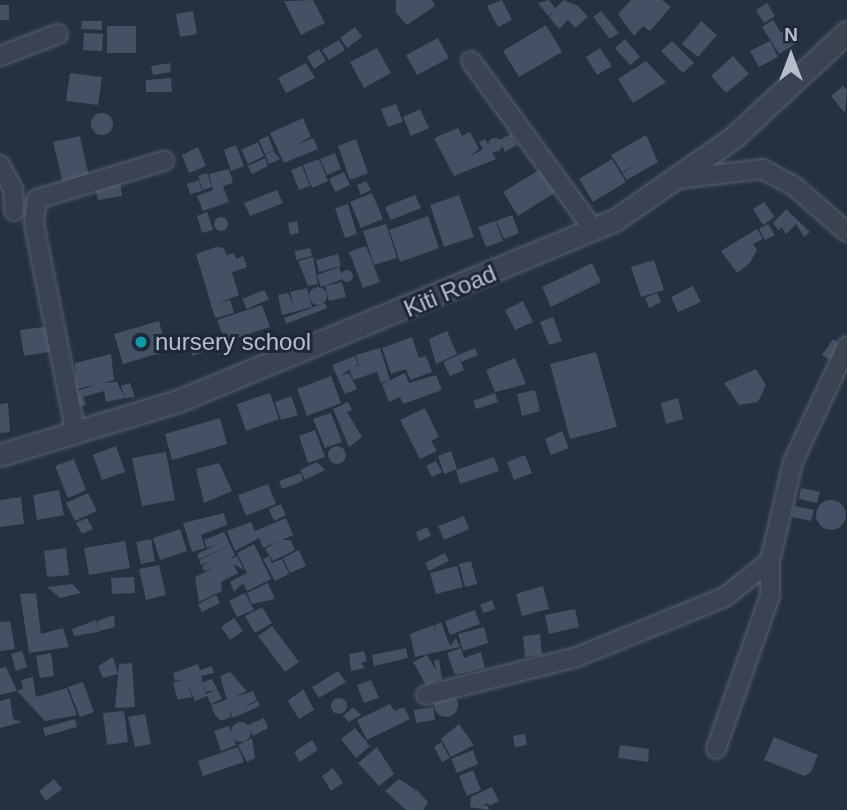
<!DOCTYPE html>
<style>
body{margin:0}
#map{position:relative;width:847px;height:810px;overflow:hidden;background:#253141;font-family:Arial,sans-serif}
div>[style]{position:absolute}
.building>*{inset:0;background:#445063}
.round{border-radius:50%}
.roads{filter:drop-shadow(0 0 2px #57616e) drop-shadow(0 0 2px #57616e)}
.minor>*{height:18px;margin:-9px;padding:0 9px;transform-origin:9px;border-radius:9px;background:#394351}
.tertiary>*{height:21px;margin:-10.5px;padding:0 10.5px;transform-origin:10.5px;border-radius:10.5px;background:#394351}
.dots>*{width:19px;height:19px;translate:-50% -50%;box-sizing:border-box;border:4px solid #1e2836;border-radius:50%}
span{translate:-50% -50%;white-space:nowrap;text-align:center;line-height:1.15;-webkit-text-stroke:6px #1e2836;paint-order:stroke}
.street-label{font-size:24px;color:#b6becb}
.poi-label{font-size:24px;color:#b6becb}
.left{translate:0 -50%;text-align:left}
.north{position:absolute;left:756px;top:21px;width:70px;height:70px;-webkit-text-stroke:5px #1e2836;paint-order:stroke;rotate:0deg;font-size:19px;font-weight:700;line-height:28px;text-align:center;color:#b6becb}
.north::after{content:'';display:block;margin:auto;width:24px;height:32px;background:#b6becb;clip-path:polygon(50% 0,100% 100%,50% 72%,0 100%)}
</style>
<div id="map">
<div class="building">
<i style="clip-path:polygon(313px 0,325px 23px,301px 35px,284px 1px)"></i>
<i style="clip-path:polygon(396px 0,432px 0,435px 6px,407px 25px,396px 13px)"></i>
<i style="clip-path:polygon(502px 0,512px 20px,498px 27px,487px 6px)"></i>
<i style="clip-path:polygon(549px 0,555px 8px,564px 0,580px 7px,559px 29px,549px 17px,554px 12px,548px 16px,538px 3px)"></i>
<i style="clip-path:polygon(631px 0,662px 0,671px 7px,650px 31px,643px 26px,634px 36px,618px 14px)"></i>
<i style="clip-path:polygon(767px 3px,775px 16px,764px 23px,756px 10px)"></i>
<i style="clip-path:polygon(0 5px,9px 5px,9px 20px,0 20px)"></i>
<i style="clip-path:polygon(580px 8px,588px 17px,575px 28px,567px 19px)"></i>
<i style="clip-path:polygon(193px 11px,197px 34px,180px 37px,176px 14px)"></i>
<i style="clip-path:polygon(601px 11px,619px 33px,610px 39px,593px 17px)"></i>
<i style="clip-path:polygon(773px 20px,781px 33px,792px 27px,800px 41px,779px 54px,762px 27px)"></i>
<i style="clip-path:polygon(82px 21px,102px 21px,102px 30px,81px 29px)"></i>
<i style="clip-path:polygon(701px 21px,717px 35px,698px 57px,682px 44px)"></i>
<i style="clip-path:polygon(546px 25px,562px 52px,519px 77px,503px 51px)"></i>
<i style="clip-path:polygon(107px 26px,136px 26px,136px 53px,107px 53px)"></i>
<i style="clip-path:polygon(355px 27px,362px 37px,347px 48px,340px 38px)"></i>
<i style="clip-path:polygon(84px 33px,103px 34px,102px 51px,83px 50px)"></i>
<i style="clip-path:polygon(438px 38px,449px 58px,417px 75px,406px 55px)"></i>
<i style="clip-path:polygon(625px 39px,640px 57px,630px 65px,615px 48px)"></i>
<i style="clip-path:polygon(339px 40px,345px 50px,329px 60px,322px 50px)"></i>
<i style="clip-path:polygon(672px 41px,694px 63px,683px 73px,661px 51px)"></i>
<i style="clip-path:polygon(770px 41px,778px 57px,759px 67px,750px 51px)"></i>
<i style="clip-path:polygon(377px 48px,391px 73px,364px 88px,350px 62px)"></i>
<i style="clip-path:polygon(600px 48px,612px 66px,597px 75px,586px 57px)"></i>
<i style="clip-path:polygon(319px 49px,326px 61px,314px 69px,307px 57px)"></i>
<i style="clip-path:polygon(733px 56px,749px 74px,726px 93px,711px 76px)"></i>
<i style="clip-path:polygon(646px 61px,666px 82px,633px 103px,618px 79px)"></i>
<i style="clip-path:polygon(170px 63px,171px 72px,153px 75px,151px 66px)"></i>
<i style="clip-path:polygon(306px 63px,315px 78px,286px 93px,278px 78px)"></i>
<i style="clip-path:polygon(70px 73px,102px 77px,98px 105px,66px 101px)"></i>
<i style="clip-path:polygon(171px 78px,172px 92px,146px 92px,146px 80px)"></i>
<i style="clip-path:polygon(843px 86px,847px 90px,845px 113px,831px 96px)"></i>
<i style="clip-path:polygon(396px 104px,403px 122px,388px 127px,381px 109px)"></i>
<i style="clip-path:polygon(420px 109px,429px 128px,411px 136px,403px 117px)"></i>
<i class="round" style="left:91px;top:113px;width:22px;height:22px"></i>
<i style="clip-path:polygon(303px 118px,311px 137px,294px 146px,313px 138px,318px 149px,284px 163px,270px 133px)"></i>
<i style="clip-path:polygon(458px 128px,462px 136px,470px 132px,479px 149px,469px 157px,483px 149px,479px 142px,485px 139px,496px 159px,454px 176px,434px 138px)"></i>
<i style="clip-path:polygon(511px 134px,517px 145px,505px 152px,499px 140px)"></i>
<i style="clip-path:polygon(646px 135px,658px 162px,627px 180px,622px 173px,642px 161px,622px 172px,611px 155px)"></i>
<i style="clip-path:polygon(80px 136px,89px 177px,63px 183px,53px 142px)"></i>
<i style="clip-path:polygon(268px 136px,274px 150px,265px 154px,259px 140px)"></i>
<i class="round" style="left:488px;top:138px;width:14px;height:14px"></i>
<i style="clip-path:polygon(356px 139px,368px 173px,350px 180px,338px 146px)"></i>
<i style="clip-path:polygon(258px 142px,264px 156px,248px 164px,241px 150px)"></i>
<i style="clip-path:polygon(236px 145px,244px 166px,231px 171px,224px 150px)"></i>
<i style="clip-path:polygon(198px 147px,206px 166px,189px 173px,182px 155px)"></i>
<i style="clip-path:polygon(273px 151px,280px 159px,269px 164px,265px 155px)"></i>
<i style="clip-path:polygon(335px 153px,341px 169px,327px 175px,320px 159px)"></i>
<i style="clip-path:polygon(265px 158px,268px 166px,252px 174px,248px 166px)"></i>
<i style="clip-path:polygon(319px 159px,328px 181px,312px 188px,303px 165px)"></i>
<i style="clip-path:polygon(612px 159px,626px 182px,593px 202px,579px 179px)"></i>
<i style="clip-path:polygon(302px 166px,310px 186px,299px 190px,291px 170px)"></i>
<i style="clip-path:polygon(544px 167px,559px 190px,518px 216px,503px 192px)"></i>
<i style="clip-path:polygon(229px 169px,233px 183px,223px 186px,229px 202px,203px 211px,197px 196px,213px 190px,209px 174px)"></i>
<i style="clip-path:polygon(344px 172px,350px 185px,335px 192px,329px 179px)"></i>
<i style="clip-path:polygon(207px 173px,212px 187px,203px 190px,198px 176px)"></i>
<i style="clip-path:polygon(199px 180px,202px 191px,190px 194px,187px 184px)"></i>
<i style="clip-path:polygon(120px 181px,122px 196px,98px 200px,95px 186px)"></i>
<i style="clip-path:polygon(366px 181px,371px 190px,361px 195px,357px 185px)"></i>
<i style="clip-path:polygon(277px 190px,283px 203px,250px 216px,244px 203px)"></i>
<i style="clip-path:polygon(372px 193px,383px 219px,361px 228px,350px 202px)"></i>
<i style="clip-path:polygon(415px 195px,421px 208px,391px 220px,385px 207px)"></i>
<i style="clip-path:polygon(459px 195px,474px 237px,444px 247px,430px 205px)"></i>
<i style="clip-path:polygon(764px 202px,775px 217px,763px 225px,753px 209px)"></i>
<i style="clip-path:polygon(348px 204px,357px 234px,345px 238px,335px 208px)"></i>
<i style="clip-path:polygon(786px 209px,810px 232px,804px 237px,796px 224px,786px 234px,782px 228px,790px 222px,778px 230px,773px 223px)"></i>
<i style="clip-path:polygon(207px 212px,213px 230px,202px 233px,197px 216px)"></i>
<i style="clip-path:polygon(512px 215px,519px 233px,504px 239px,496px 221px)"></i>
<i style="clip-path:polygon(428px 216px,439px 248px,400px 262px,389px 230px)"></i>
<i class="round" style="left:214px;top:217px;width:14px;height:14px"></i>
<i style="clip-path:polygon(297px 221px,299px 233px,290px 235px,288px 223px)"></i>
<i style="clip-path:polygon(495px 221px,503px 241px,486px 247px,478px 227px)"></i>
<i style="clip-path:polygon(386px 224px,397px 258px,374px 265px,363px 231px)"></i>
<i style="clip-path:polygon(768px 224px,775px 235px,765px 240px,759px 229px)"></i>
<i style="clip-path:polygon(757px 229px,763px 239px,753px 244px,757px 250px,750px 263px,737px 273px,721px 251px)"></i>
<i style="clip-path:polygon(366px 246px,380px 282px,363px 288px,349px 252px)"></i>
<i style="clip-path:polygon(216px 247px,224px 248px,239px 295px,218px 303px,230px 300px,234px 313px,215px 318px,196px 254px)"></i>
<i style="clip-path:polygon(310px 248px,312px 256px,296px 260px,295px 251px)"></i>
<i style="clip-path:polygon(234px 253px,236px 259px,243px 256px,247px 267px,230px 273px,225px 256px)"></i>
<i style="clip-path:polygon(338px 254px,341px 266px,319px 272px,316px 260px)"></i>
<i style="clip-path:polygon(313px 257px,318px 284px,308px 286px,298px 261px)"></i>
<i style="clip-path:polygon(654px 260px,664px 290px,641px 297px,631px 267px)"></i>
<i style="clip-path:polygon(592px 263px,601px 282px,551px 307px,542px 287px)"></i>
<i style="clip-path:polygon(339px 267px,343px 279px,321px 287px,317px 275px)"></i>
<i class="round" style="left:341px;top:270px;width:12px;height:12px"></i>
<i style="clip-path:polygon(342px 282px,346px 297px,329px 301px,325px 286px)"></i>
<i style="clip-path:polygon(693px 286px,701px 302px,678px 312px,671px 297px)"></i>
<i class="round" style="left:309px;top:287px;width:18px;height:18px"></i>
<i style="clip-path:polygon(307px 288px,312px 307px,282px 315px,278px 295px,288px 293px,294px 305px,290px 292px)"></i>
<i style="clip-path:polygon(264px 290px,269px 299px,247px 309px,242px 299px)"></i>
<i style="clip-path:polygon(657px 293px,661px 302px,649px 308px,645px 298px)"></i>
<i style="clip-path:polygon(523px 301px,533px 322px,515px 330px,505px 310px)"></i>
<i style="clip-path:polygon(325px 303px,327px 308px,286px 324px,284px 318px)"></i>
<i style="clip-path:polygon(262px 305px,270px 327px,225px 342px,217px 320px)"></i>
<i style="clip-path:polygon(553px 317px,562px 341px,549px 345px,540px 322px)"></i>
<i style="clip-path:polygon(159px 321px,167px 351px,123px 364px,114px 334px)"></i>
<i style="clip-path:polygon(51px 326px,54px 351px,24px 356px,20px 330px)"></i>
<i style="clip-path:polygon(447px 331px,457px 354px,436px 364px,429px 339px)"></i>
<i style="clip-path:polygon(212px 334px,217px 348px,204px 352px,199px 338px)"></i>
<i style="clip-path:polygon(412px 337px,419px 358px,426px 356px,432px 372px,410px 380px,406px 369px,391px 374px,382px 348px)"></i>
<i style="clip-path:polygon(197px 339px,202px 352px,193px 356px,188px 343px)"></i>
<i style="clip-path:polygon(833px 339px,844px 346px,833px 362px,822px 355px)"></i>
<i style="clip-path:polygon(380px 348px,390px 380px,381px 383px,377px 372px,353px 380px,349px 368px,359px 365px,356px 355px)"></i>
<i style="clip-path:polygon(475px 348px,478px 355px,461px 362px,458px 355px)"></i>
<i style="clip-path:polygon(596px 352px,617px 427px,570px 439px,550px 364px)"></i>
<i style="clip-path:polygon(111px 354px,114px 380px,103px 383px,117px 382px,125px 398px,106px 402px,104px 391px,83px 397px,86px 405px,78px 407px,77px 391px,95px 385px,76px 389px,75px 363px)"></i>
<i style="clip-path:polygon(458px 355px,464px 370px,450px 376px,443px 362px)"></i>
<i style="clip-path:polygon(355px 356px,358px 364px,340px 376px,349px 373px,357px 389px,345px 394px,332px 365px)"></i>
<i style="clip-path:polygon(515px 358px,526px 384px,495px 392px,486px 370px)"></i>
<i style="clip-path:polygon(756px 369px,766px 385px,758px 402px,739px 405px,724px 383px)"></i>
<i style="clip-path:polygon(405px 373px,409px 383px,436px 375px,442px 390px,403px 404px,400px 397px,413px 391px,389px 402px,382px 384px)"></i>
<i style="clip-path:polygon(331px 376px,341px 403px,307px 416px,297px 389px)"></i>
<i style="clip-path:polygon(130px 383px,135px 397px,125px 398px,121px 386px)"></i>
<i style="clip-path:polygon(535px 390px,540px 411px,522px 416px,517px 394px)"></i>
<i style="clip-path:polygon(270px 393px,279px 419px,246px 431px,237px 404px)"></i>
<i style="clip-path:polygon(495px 393px,498px 402px,476px 409px,473px 401px)"></i>
<i style="clip-path:polygon(291px 396px,298px 415px,281px 420px,275px 402px)"></i>
<i style="clip-path:polygon(678px 398px,683px 419px,666px 424px,661px 403px)"></i>
<i style="clip-path:polygon(348px 402px,352px 410px,347px 412px,362px 437px,349px 447px,333px 409px)"></i>
<i style="clip-path:polygon(8px 403px,10px 432px,0 433px,0 404px)"></i>
<i style="clip-path:polygon(425px 408px,439px 437px,431px 441px,437px 451px,420px 459px,400px 420px)"></i>
<i style="clip-path:polygon(331px 413px,342px 442px,325px 448px,313px 419px)"></i>
<i style="clip-path:polygon(220px 418px,227px 444px,172px 460px,165px 434px)"></i>
<i style="clip-path:polygon(315px 430px,325px 457px,308px 463px,299px 436px)"></i>
<i style="clip-path:polygon(562px 431px,569px 448px,551px 455px,545px 439px)"></i>
<i class="round" style="left:328px;top:446px;width:18px;height:18px"></i>
<i style="clip-path:polygon(116px 446px,125px 472px,102px 480px,93px 455px)"></i>
<i style="clip-path:polygon(451px 451px,457px 469px,444px 474px,438px 456px)"></i>
<i style="clip-path:polygon(166px 452px,175px 500px,142px 506px,132px 458px)"></i>
<i style="clip-path:polygon(525px 455px,532px 473px,514px 480px,507px 462px)"></i>
<i style="clip-path:polygon(494px 457px,499px 471px,460px 484px,456px 470px)"></i>
<i style="clip-path:polygon(74px 459px,86px 490px,68px 498px,55px 466px)"></i>
<i style="clip-path:polygon(436px 461px,442px 472px,432px 477px,426px 466px)"></i>
<i style="clip-path:polygon(317px 462px,325px 470px,305px 480px,300px 470px)"></i>
<i style="clip-path:polygon(219px 463px,232px 491px,204px 503px,196px 469px)"></i>
<i style="clip-path:polygon(301px 473px,303px 481px,282px 489px,279px 481px)"></i>
<i style="clip-path:polygon(268px 484px,276px 504px,246px 516px,238px 495px)"></i>
<i style="clip-path:polygon(801px 488px,820px 492px,817px 503px,799px 499px)"></i>
<i style="clip-path:polygon(59px 490px,64px 515px,37px 520px,33px 495px)"></i>
<i style="clip-path:polygon(88px 493px,97px 511px,75px 521px,66px 503px)"></i>
<i style="clip-path:polygon(21px 497px,24px 524px,0 527px,0 500px)"></i>
<i class="round" style="left:816px;top:500px;width:30px;height:30px"></i>
<i style="clip-path:polygon(281px 504px,286px 515px,274px 521px,269px 509px)"></i>
<i style="clip-path:polygon(794px 506px,814px 510px,811px 521px,792px 517px)"></i>
<i style="clip-path:polygon(224px 513px,227px 525px,201px 535px,205px 548px,192px 552px,183px 523px)"></i>
<i style="clip-path:polygon(464px 516px,469px 529px,444px 540px,438px 526px)"></i>
<i style="clip-path:polygon(87px 518px,93px 529px,82px 534px,76px 523px)"></i>
<i style="clip-path:polygon(286px 518px,293px 535px,282px 540px,291px 540px,295px 550px,273px 561px,265px 549px,279px 541px,263px 548px,259px 538px,235px 551px,227px 531px,251px 522px,255px 531px)"></i>
<i style="clip-path:polygon(427px 527px,431px 536px,419px 541px,416px 532px)"></i>
<i style="clip-path:polygon(180px 529px,187px 551px,160px 560px,153px 538px)"></i>
<i style="clip-path:polygon(224px 532px,235px 555px,230px 559px,237px 556px,244px 570px,233px 564px,238px 573px,221px 582px,222px 591px,199px 602px,195px 577px,213px 568px,204px 571px,202px 566px,210px 562px,201px 565px,199px 560px,228px 547px,199px 559px,197px 554px,218px 544px,207px 548px,204px 540px)"></i>
<i style="clip-path:polygon(151px 539px,155px 561px,141px 564px,136px 542px)"></i>
<i style="clip-path:polygon(125px 541px,130px 568px,89px 575px,84px 548px)"></i>
<i style="clip-path:polygon(254px 544px,271px 579px,247px 591px,243px 583px,234px 592px,230px 582px,247px 573px,237px 553px)"></i>
<i style="clip-path:polygon(66px 548px,69px 575px,47px 577px,44px 551px)"></i>
<i style="clip-path:polygon(299px 550px,306px 566px,290px 573px,283px 558px)"></i>
<i style="clip-path:polygon(445px 553px,449px 561px,429px 571px,425px 563px)"></i>
<i style="clip-path:polygon(269px 556px,272px 563px,282px 559px,289px 574px,275px 581px,263px 559px)"></i>
<i style="clip-path:polygon(471px 561px,477px 584px,465px 587px,459px 564px)"></i>
<i style="clip-path:polygon(159px 565px,166px 595px,146px 600px,139px 569px)"></i>
<i style="clip-path:polygon(457px 566px,463px 587px,436px 594px,430px 573px)"></i>
<i style="clip-path:polygon(134px 577px,135px 593px,112px 594px,111px 578px)"></i>
<i style="clip-path:polygon(268px 583px,275px 599px,252px 604px,247px 593px)"></i>
<i style="clip-path:polygon(72px 584px,81px 593px,60px 598px,47px 587px)"></i>
<i style="clip-path:polygon(543px 586px,549px 609px,522px 616px,516px 594px)"></i>
<i style="clip-path:polygon(36px 593px,41px 634px,63px 628px,69px 647px,29px 653px,20px 594px)"></i>
<i style="clip-path:polygon(245px 593px,254px 610px,237px 617px,229px 601px)"></i>
<i style="clip-path:polygon(216px 595px,220px 603px,202px 612px,198px 604px)"></i>
<i style="clip-path:polygon(492px 600px,495px 609px,484px 613px,480px 605px)"></i>
<i style="clip-path:polygon(262px 607px,272px 623px,255px 633px,245px 616px)"></i>
<i style="clip-path:polygon(575px 609px,579px 627px,549px 634px,545px 615px)"></i>
<i style="clip-path:polygon(475px 610px,480px 624px,450px 635px,445px 621px)"></i>
<i style="clip-path:polygon(114px 615px,115px 627px,99px 631px,97px 621px)"></i>
<i style="clip-path:polygon(234px 618px,243px 631px,230px 640px,221px 627px)"></i>
<i style="clip-path:polygon(96px 620px,99px 632px,74px 636px,72px 629px)"></i>
<i style="clip-path:polygon(10px 621px,15px 649px,0 651px,0 622px)"></i>
<i style="clip-path:polygon(441px 622px,450px 646px,456px 638px,460px 647px,415px 657px,410px 634px,434px 625px,437px 633px,435px 625px)"></i>
<i style="clip-path:polygon(272px 626px,299px 662px,285px 672px,258px 636px)"></i>
<i style="clip-path:polygon(484px 627px,488px 643px,463px 651px,458px 634px)"></i>
<i style="clip-path:polygon(540px 634px,542px 655px,525px 657px,523px 636px)"></i>
<i style="clip-path:polygon(406px 648px,408px 658px,374px 666px,372px 655px)"></i>
<i style="clip-path:polygon(461px 648px,464px 658px,481px 652px,485px 668px,455px 675px,447px 653px)"></i>
<i style="clip-path:polygon(22px 651px,27px 667px,16px 671px,11px 654px)"></i>
<i style="clip-path:polygon(364px 651px,367px 661px,361px 663px,365px 668px,351px 671px,349px 654px)"></i>
<i style="clip-path:polygon(51px 653px,54px 676px,40px 678px,36px 656px)"></i>
<i style="clip-path:polygon(427px 655px,436px 670px,434px 661px,439px 659px,442px 679px,426px 685px,413px 662px)"></i>
<i style="clip-path:polygon(113px 657px,118px 674px,103px 678px,98px 666px)"></i>
<i style="clip-path:polygon(132px 663px,135px 707px,115px 708px,119px 664px)"></i>
<i style="clip-path:polygon(198px 664px,200px 670px,212px 666px,214px 673px,201px 676px,206px 694px,215px 690px,206px 692px,203px 682px,212px 679px,222px 699px,211px 704px,207px 696px,195px 701px,188px 685px,192px 697px,178px 700px,173px 683px,186px 679px,175px 681px,173px 673px)"></i>
<i style="clip-path:polygon(6px 667px,17px 691px,0 695px,0 668px)"></i>
<i style="clip-path:polygon(338px 671px,346px 682px,319px 698px,312px 687px)"></i>
<i style="clip-path:polygon(230px 672px,247px 691px,227px 701px,220px 676px)"></i>
<i style="clip-path:polygon(33px 677px,36px 697px,67px 688px,77px 715px,45px 721px,17px 691px,23px 689px,21px 680px)"></i>
<i style="clip-path:polygon(371px 680px,379px 698px,364px 703px,357px 685px)"></i>
<i style="clip-path:polygon(83px 682px,94px 712px,80px 717px,68px 687px)"></i>
<i style="clip-path:polygon(303px 689px,314px 710px,299px 719px,288px 701px)"></i>
<i style="clip-path:polygon(253px 691px,257px 700px,242px 708px,258px 701px,260px 706px,233px 718px,229px 709px,231px 717px,221px 721px,215px 715px,211px 705px)"></i>
<i class="round" style="left:434px;top:693px;width:24px;height:24px"></i>
<i class="round" style="left:331px;top:698px;width:16px;height:16px"></i>
<i style="clip-path:polygon(10px 698px,13px 719px,22px 722px,0 728px,0 701px)"></i>
<i style="clip-path:polygon(390px 704px,394px 711px,404px 707px,410px 719px,367px 740px,357px 720px)"></i>
<i style="clip-path:polygon(353px 707px,361px 715px,349px 722px,343px 716px)"></i>
<i style="clip-path:polygon(433px 707px,435px 720px,416px 723px,414px 710px)"></i>
<i style="clip-path:polygon(124px 711px,128px 742px,107px 745px,103px 713px)"></i>
<i style="clip-path:polygon(145px 714px,151px 744px,135px 747px,128px 717px)"></i>
<i style="clip-path:polygon(264px 718px,268px 728px,253px 736px,248px 725px)"></i>
<i style="clip-path:polygon(75px 719px,77px 727px,45px 736px,43px 728px)"></i>
<i class="round" style="left:231px;top:722px;width:20px;height:20px"></i>
<i style="clip-path:polygon(459px 724px,474px 745px,451px 757px,441px 739px)"></i>
<i style="clip-path:polygon(229px 726px,236px 745px,221px 751px,214px 731px)"></i>
<i style="clip-path:polygon(355px 728px,370px 746px,356px 758px,341px 739px)"></i>
<i style="clip-path:polygon(525px 734px,527px 745px,515px 747px,513px 736px)"></i>
<i style="clip-path:polygon(774px 737px,818px 755px,811px 772px,804px 776px,764px 760px)"></i>
<i style="clip-path:polygon(252px 738px,255px 758px,247px 762px,238px 745px)"></i>
<i style="clip-path:polygon(312px 740px,318px 750px,300px 762px,294px 752px)"></i>
<i style="clip-path:polygon(441px 742px,450px 758px,442px 762px,434px 747px)"></i>
<i style="clip-path:polygon(620px 745px,649px 749px,648px 762px,618px 758px)"></i>
<i style="clip-path:polygon(238px 747px,244px 762px,203px 776px,198px 761px)"></i>
<i style="clip-path:polygon(377px 747px,394px 774px,379px 786px,358px 763px)"></i>
<i style="clip-path:polygon(473px 750px,478px 764px,457px 773px,451px 759px)"></i>
<i style="clip-path:polygon(333px 768px,343px 783px,331px 791px,322px 776px)"></i>
<i style="clip-path:polygon(473px 770px,481px 790px,467px 796px,459px 776px)"></i>
<i style="clip-path:polygon(54px 779px,62px 789px,46px 801px,39px 791px)"></i>
<i style="clip-path:polygon(399px 779px,416px 790px,410px 796px,417px 790px,428px 802px,423px 810px,406px 810px,385px 791px)"></i>
<i style="clip-path:polygon(492px 787px,499px 801px,489px 806px,488px 803px,480px 807px,487px 805px,489px 810px,470px 807px,471px 797px)"></i>
</div>
<div class="roads">
<div class="minor">
<i style="left:0;top:56px;width:62px;rotate:-20.8deg"></i>
<i style="left:471px;top:61px;width:208px;rotate:54deg"></i>
<i style="left:0;top:165px;width:27px;rotate:62deg"></i>
<i style="left:13px;top:189px;width:22px;rotate:87deg"></i>
<i style="left:679px;top:179px;width:84px;rotate:-6.9deg"></i>
<i style="left:762px;top:169px;width:36px;rotate:28deg"></i>
<i style="left:794px;top:186px;width:70px;rotate:41deg"></i>
<i style="left:76px;top:434px;width:215px;rotate:-101.3deg"></i>
<i style="left:34px;top:223px;width:24px;rotate:-83deg"></i>
<i style="left:37px;top:199px;width:133px;rotate:-16.7deg"></i>
<i style="left:426px;top:695px;width:156px;rotate:-14.1deg"></i>
<i style="left:577px;top:657px;width:160px;rotate:-22.1deg"></i>
<i style="left:725px;top:597px;width:58px;rotate:-38.7deg"></i>
<i style="left:716px;top:749px;width:162px;rotate:-70.6deg"></i>
<i style="left:770px;top:596px;width:35px;rotate:-90deg"></i>
<i style="left:770px;top:561px;width:102px;rotate:-76.9deg"></i>
<i style="left:793px;top:462px;width:128px;rotate:-65deg"></i>
</div>
<div class="tertiary">
<i style="left:0;top:455px;width:186px;rotate:-16.9deg"></i>
<i style="left:178px;top:401px;width:473px;rotate:-22.5deg"></i>
<i style="left:615px;top:220px;width:145px;rotate:-34.9deg"></i>
<i style="left:734px;top:137px;width:154px;rotate:-42.9deg"></i>
</div>
</div>
<div class="dots">
<i style="left:141px;top:342px;background:#0f9aa8"></i>
</div>
<div class="street-label">
<span style="left:450px;top:291px;rotate:-23deg">Kiti Road</span>
</div>
<div class="poi-label">
<span class="left" style="left:155px;top:342px">nursery school</span>
</div>
<div class="north">N</div>
</div>
